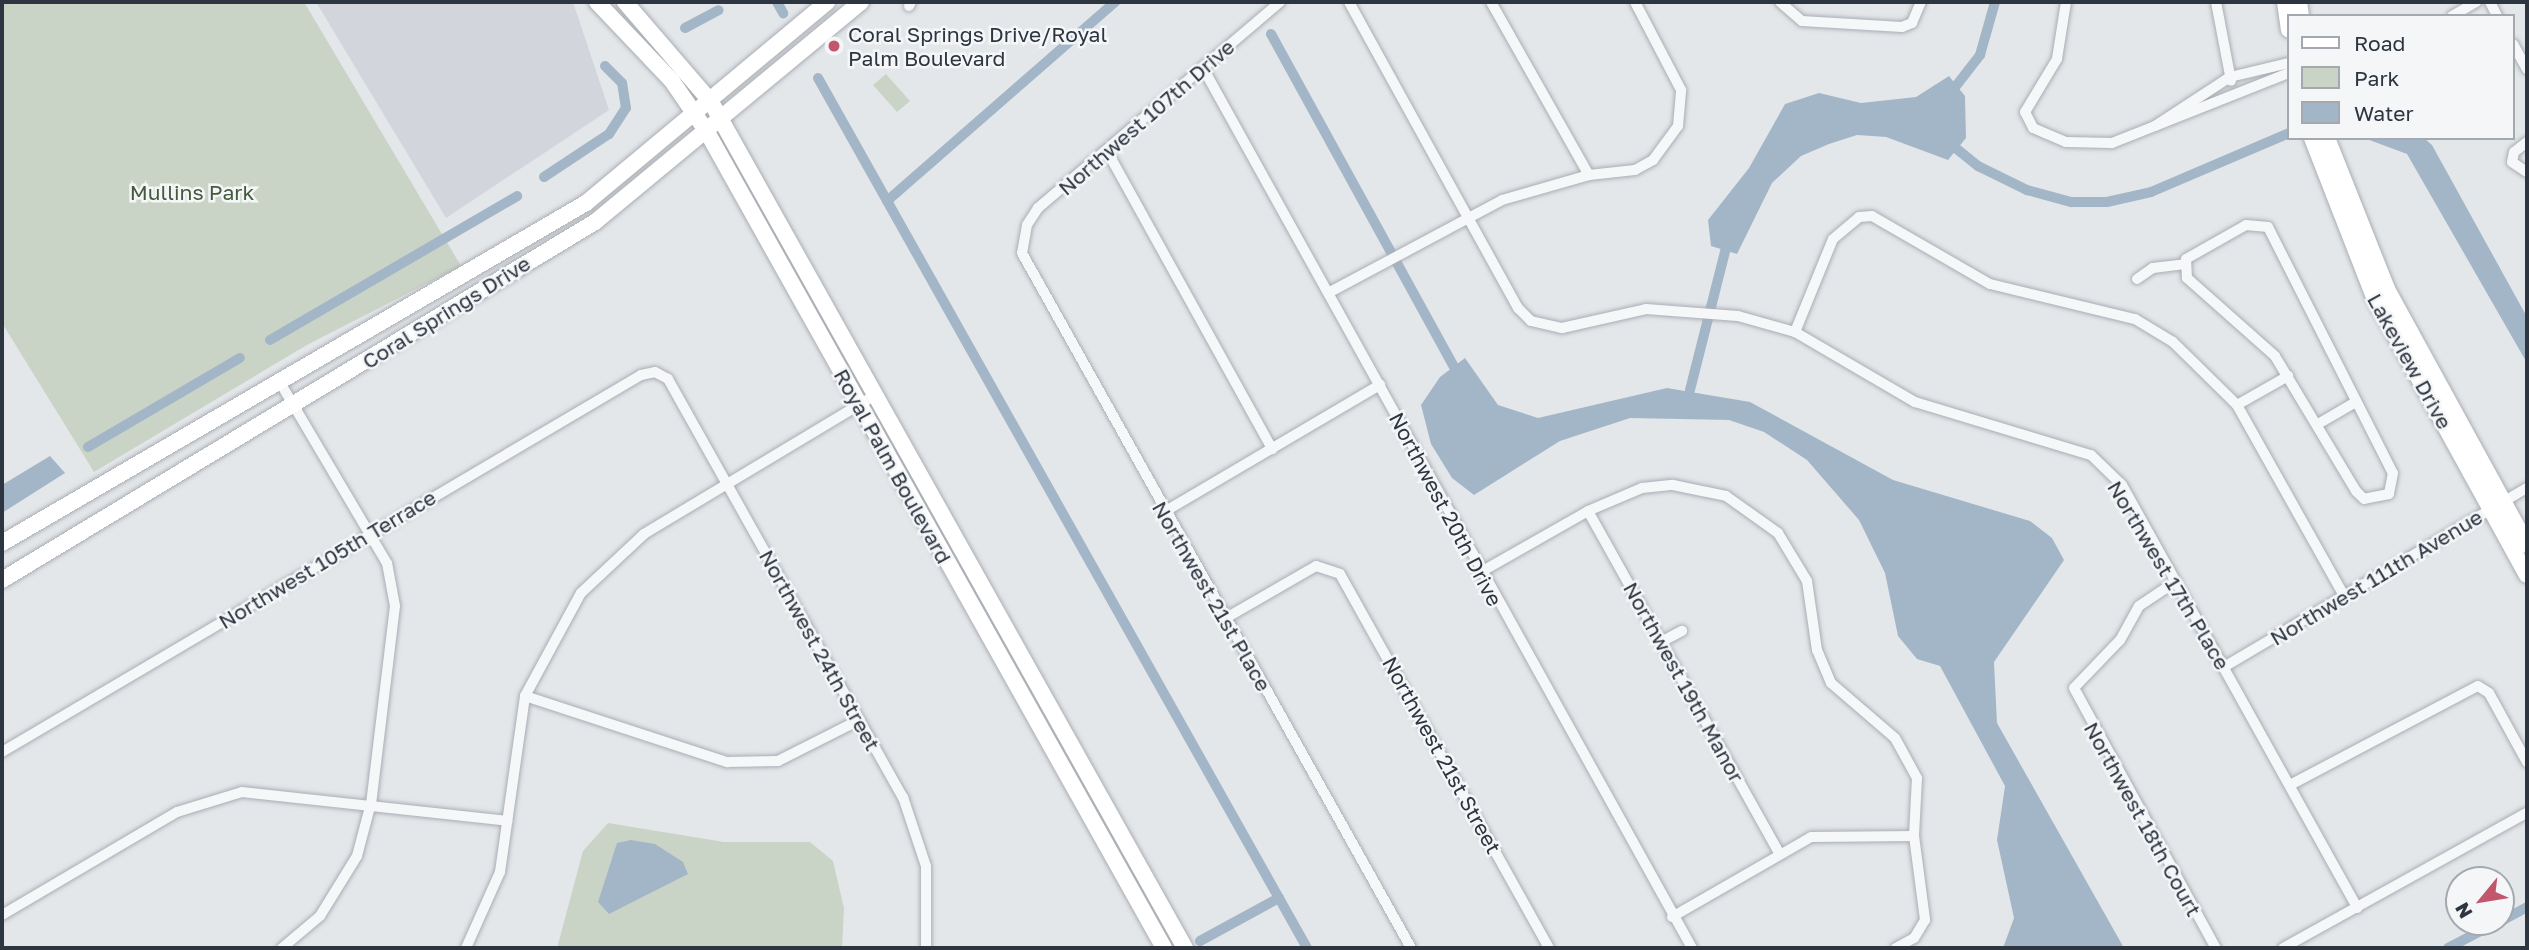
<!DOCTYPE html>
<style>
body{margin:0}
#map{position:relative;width:2529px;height:950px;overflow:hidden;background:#e4e7ea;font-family:"Golos Text",sans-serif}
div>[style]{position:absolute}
.built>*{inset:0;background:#d2d6dc}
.green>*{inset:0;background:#cad4c6}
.water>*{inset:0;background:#a3b6c7}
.canal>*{height:10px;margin:-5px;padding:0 5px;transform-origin:5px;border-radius:5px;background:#a3b6c7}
.roads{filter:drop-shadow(0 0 2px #a9aeb4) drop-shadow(0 0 2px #a9aeb4)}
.street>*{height:10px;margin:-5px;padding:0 5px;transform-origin:5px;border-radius:5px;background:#f6f7f9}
.secondary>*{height:16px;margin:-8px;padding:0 8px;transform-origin:8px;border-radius:8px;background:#fff}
.dots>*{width:19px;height:19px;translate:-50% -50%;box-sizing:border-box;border:4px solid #f4f6f8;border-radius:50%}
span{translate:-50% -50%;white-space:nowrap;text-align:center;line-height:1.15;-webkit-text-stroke:5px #f4f6f8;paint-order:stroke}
.poi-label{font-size:21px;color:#2d3541}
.left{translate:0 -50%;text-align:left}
.street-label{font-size:21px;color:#2d3541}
.park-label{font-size:21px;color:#435c3c}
.frame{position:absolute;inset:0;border:4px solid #2d3541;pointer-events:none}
.legend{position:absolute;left:2287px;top:14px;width:228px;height:126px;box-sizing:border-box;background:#f4f6f8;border:2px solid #a4a9af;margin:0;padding:9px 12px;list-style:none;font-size:21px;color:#2d3541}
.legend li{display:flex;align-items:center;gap:14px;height:35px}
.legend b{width:35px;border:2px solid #a4a9af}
.north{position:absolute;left:2445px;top:866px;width:70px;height:70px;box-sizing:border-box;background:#f4f6f8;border:2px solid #a4a9af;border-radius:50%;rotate:240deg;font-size:19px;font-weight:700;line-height:28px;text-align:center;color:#2d3541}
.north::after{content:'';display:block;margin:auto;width:24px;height:32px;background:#c2566c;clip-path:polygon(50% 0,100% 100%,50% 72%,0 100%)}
</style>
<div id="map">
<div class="built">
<i style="clip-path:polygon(316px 2px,573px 2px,609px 110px,446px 218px)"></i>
</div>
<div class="green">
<i style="clip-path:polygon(2px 2px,304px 2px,461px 266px,307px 345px,94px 472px,2px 323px)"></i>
<i style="clip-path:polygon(886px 74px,910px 101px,897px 112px,873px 85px)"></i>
<i style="clip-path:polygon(608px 823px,724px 842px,810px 842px,833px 861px,844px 908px,842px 948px,557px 948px,583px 851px)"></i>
</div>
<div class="water">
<i style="clip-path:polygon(1949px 76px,1965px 96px,1966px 138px,1948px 160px,1886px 137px,1857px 135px,1829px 144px,1801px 156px,1772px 183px,1737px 254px,1711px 246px,1708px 220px,1749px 168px,1785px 104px,1819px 93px,1861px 103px,1916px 97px)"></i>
<i style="clip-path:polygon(2364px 138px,2424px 138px,2432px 145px,2527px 317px,2527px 363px,2407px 154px)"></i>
<i style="clip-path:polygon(1465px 358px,1498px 405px,1538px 418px,1667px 388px,1750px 402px,1893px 480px,2030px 521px,2052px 538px,2064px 560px,1994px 662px,1997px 723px,2124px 948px,2003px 948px,2014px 918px,1997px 840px,2005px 786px,1940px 666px,1917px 659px,1898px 636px,1885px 573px,1859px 520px,1807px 460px,1764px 432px,1729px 420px,1630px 418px,1560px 441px,1474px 495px,1452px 478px,1431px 444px,1421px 405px,1440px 377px)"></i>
<i style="clip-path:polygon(50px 456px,65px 473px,2px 513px,2px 485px)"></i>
<i style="clip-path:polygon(631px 840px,655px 844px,683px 862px,688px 874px,609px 914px,598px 902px,617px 843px)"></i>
</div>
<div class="canal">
<i style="left:777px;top:2px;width:13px;rotate:61deg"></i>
<i style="left:685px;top:28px;width:38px;rotate:-28deg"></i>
<i style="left:1271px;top:34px;width:380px;rotate:61.2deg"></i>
<i style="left:818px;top:78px;width:998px;rotate:60.66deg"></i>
<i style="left:1949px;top:95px;width:51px;rotate:-52.2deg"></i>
<i style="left:1980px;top:55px;width:55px;rotate:-74.2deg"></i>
<i style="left:1947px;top:141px;width:40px;rotate:39deg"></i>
<i style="left:1978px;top:166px;width:55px;rotate:26.1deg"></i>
<i style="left:2027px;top:190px;width:46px;rotate:15.3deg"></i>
<i style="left:2071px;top:202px;width:36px"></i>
<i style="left:2107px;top:202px;width:45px;rotate:-12.8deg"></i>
<i style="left:2151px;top:192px;width:150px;rotate:-23.1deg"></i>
<i style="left:544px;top:177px;width:78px;rotate:-33.5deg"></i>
<i style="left:609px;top:134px;width:31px;rotate:-57deg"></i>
<i style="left:626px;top:108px;width:25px;rotate:-99deg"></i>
<i style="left:622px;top:83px;width:24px;rotate:-135deg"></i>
<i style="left:887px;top:201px;width:303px;rotate:-41.1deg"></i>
<i style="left:270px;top:340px;width:286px;rotate:-30.2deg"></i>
<i style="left:1690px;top:390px;width:151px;rotate:-75.8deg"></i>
<i style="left:88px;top:447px;width:176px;rotate:-30.4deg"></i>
<i style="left:2501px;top:921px;width:30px;rotate:-28deg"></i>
<i style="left:1200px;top:941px;width:90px;rotate:-28.6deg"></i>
<i style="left:2448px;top:948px;width:56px;rotate:-27.5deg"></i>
</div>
<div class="roads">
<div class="street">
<i style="left:1280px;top:2px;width:318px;rotate:139.6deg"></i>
<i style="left:1038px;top:208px;width:20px;rotate:123deg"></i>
<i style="left:1027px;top:225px;width:28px;rotate:100deg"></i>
<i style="left:1022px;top:253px;width:796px;rotate:60.76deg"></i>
<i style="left:1349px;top:2px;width:350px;rotate:61.1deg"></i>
<i style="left:1518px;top:308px;width:18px;rotate:45deg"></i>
<i style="left:1531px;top:321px;width:32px;rotate:13deg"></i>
<i style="left:1562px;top:328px;width:86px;rotate:-12.7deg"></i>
<i style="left:1646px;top:309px;width:92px;rotate:4.4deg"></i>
<i style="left:1738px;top:316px;width:59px;rotate:15.7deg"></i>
<i style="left:1795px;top:332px;width:139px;rotate:30.3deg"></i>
<i style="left:1915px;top:402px;width:184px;rotate:16.8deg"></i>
<i style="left:2091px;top:455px;width:43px;rotate:44.1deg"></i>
<i style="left:2122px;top:485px;width:484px;rotate:60.9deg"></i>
<i style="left:1491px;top:2px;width:199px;rotate:60.5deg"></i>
<i style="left:1780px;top:2px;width:29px;rotate:41deg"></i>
<i style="left:1802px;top:21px;width:100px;rotate:3.4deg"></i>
<i style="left:1902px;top:27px;width:11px;rotate:-22deg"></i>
<i style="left:1912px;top:23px;width:23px;rotate:-67deg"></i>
<i style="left:2066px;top:2px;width:58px;rotate:99deg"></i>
<i style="left:2057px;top:59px;width:62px;rotate:121.1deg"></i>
<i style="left:2025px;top:112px;width:18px;rotate:63deg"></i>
<i style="left:2033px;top:128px;width:36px;rotate:23deg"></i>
<i style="left:2066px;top:142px;width:46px;rotate:1.2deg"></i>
<i style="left:2112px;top:143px;width:190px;rotate:-21.6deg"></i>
<i style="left:2216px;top:2px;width:80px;rotate:79.2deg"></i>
<i style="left:2490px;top:2px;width:16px;rotate:63deg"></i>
<i style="left:909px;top:6px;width:4px;rotate:-63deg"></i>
<i style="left:2452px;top:16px;width:28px;rotate:-30deg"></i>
<i style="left:2513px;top:44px;width:29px;rotate:61deg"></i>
<i style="left:1203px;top:68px;width:1007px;rotate:60.94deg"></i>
<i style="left:2155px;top:126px;width:90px;rotate:-33.2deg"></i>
<i style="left:2230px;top:77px;width:61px;rotate:-13.3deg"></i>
<i style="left:2527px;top:142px;width:16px;rotate:142deg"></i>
<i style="left:2514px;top:152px;width:10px;rotate:101deg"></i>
<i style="left:2512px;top:162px;width:18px;rotate:34deg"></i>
<i style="left:1107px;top:151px;width:341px;rotate:61deg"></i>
<i style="left:2246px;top:225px;width:22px;rotate:5deg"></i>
<i style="left:2268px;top:227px;width:276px;rotate:63.1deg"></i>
<i style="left:2393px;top:473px;width:21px;rotate:101deg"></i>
<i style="left:2389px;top:494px;width:25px;rotate:169deg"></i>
<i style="left:2364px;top:499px;width:11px;rotate:-135deg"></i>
<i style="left:2356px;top:491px;width:157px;rotate:-121deg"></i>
<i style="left:2275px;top:356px;width:118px;rotate:-138.4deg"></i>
<i style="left:2187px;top:278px;width:19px;rotate:-93deg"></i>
<i style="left:2186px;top:259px;width:69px;rotate:-29.5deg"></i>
<i style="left:2137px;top:279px;width:19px;rotate:-35deg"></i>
<i style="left:2153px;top:268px;width:32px;rotate:-7deg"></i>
<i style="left:1330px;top:292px;width:195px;rotate:-28.1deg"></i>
<i style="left:1502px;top:200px;width:91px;rotate:-16deg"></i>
<i style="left:1589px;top:175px;width:46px;rotate:-6.2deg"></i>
<i style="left:1635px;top:170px;width:21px;rotate:-29deg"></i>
<i style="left:1653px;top:160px;width:42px;rotate:-53.7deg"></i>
<i style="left:1678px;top:126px;width:36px;rotate:-85deg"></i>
<i style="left:1681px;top:90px;width:99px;rotate:-117.6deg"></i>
<i style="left:1795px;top:332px;width:100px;rotate:-67.8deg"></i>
<i style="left:1833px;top:239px;width:34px;rotate:-40deg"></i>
<i style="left:1859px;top:217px;width:13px;rotate:-4deg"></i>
<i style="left:1872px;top:216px;width:136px;rotate:30deg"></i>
<i style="left:1990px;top:284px;width:149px;rotate:13.6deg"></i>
<i style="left:2135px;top:319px;width:44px;rotate:31.2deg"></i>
<i style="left:2173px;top:342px;width:90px;rotate:44.5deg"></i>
<i style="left:2237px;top:405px;width:219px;rotate:60.7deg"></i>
<i style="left:278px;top:379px;width:214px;rotate:59.4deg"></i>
<i style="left:387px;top:563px;width:44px;rotate:79.5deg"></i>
<i style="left:395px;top:606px;width:198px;rotate:96.9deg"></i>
<i style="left:371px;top:803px;width:55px;rotate:104.8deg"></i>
<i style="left:357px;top:856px;width:70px;rotate:121.7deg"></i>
<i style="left:320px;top:916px;width:50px;rotate:139.9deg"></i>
<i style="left:2237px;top:405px;width:59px;rotate:-29.6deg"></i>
<i style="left:2318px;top:424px;width:42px;rotate:-30.3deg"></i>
<i style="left:1588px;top:511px;width:393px;rotate:60.8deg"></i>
<i style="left:1164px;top:512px;width:251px;rotate:-30.5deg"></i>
<i style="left:1479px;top:573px;width:125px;rotate:-29.6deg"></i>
<i style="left:1588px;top:511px;width:59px;rotate:-23.1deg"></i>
<i style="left:1642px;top:488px;width:31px;rotate:-6deg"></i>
<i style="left:1673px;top:485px;width:54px;rotate:11.7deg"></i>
<i style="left:1726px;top:496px;width:64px;rotate:35.4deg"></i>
<i style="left:1778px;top:533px;width:56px;rotate:58.9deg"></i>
<i style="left:1807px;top:581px;width:70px;rotate:81.8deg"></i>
<i style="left:1817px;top:650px;width:36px;rotate:67deg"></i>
<i style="left:1831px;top:683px;width:84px;rotate:40.7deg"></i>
<i style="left:1895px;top:738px;width:46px;rotate:61.2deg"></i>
<i style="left:1917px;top:778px;width:58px;rotate:93deg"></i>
<i style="left:1914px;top:836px;width:85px;rotate:82.5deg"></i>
<i style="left:1925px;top:920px;width:21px;rotate:121deg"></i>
<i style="left:1914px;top:938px;width:21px;rotate:151deg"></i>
<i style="left:2175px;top:582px;width:43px;rotate:146.3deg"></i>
<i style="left:2139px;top:606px;width:39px;rotate:119deg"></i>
<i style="left:2120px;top:640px;width:66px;rotate:133.8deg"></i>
<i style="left:2074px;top:688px;width:296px;rotate:61.4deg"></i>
<i style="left:1226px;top:618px;width:104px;rotate:-30deg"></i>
<i style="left:1316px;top:566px;width:25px;rotate:18deg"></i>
<i style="left:1340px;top:574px;width:428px;rotate:60.8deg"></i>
<i style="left:1661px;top:642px;width:24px;rotate:-28deg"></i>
<i style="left:2224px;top:667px;width:352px;rotate:-30.6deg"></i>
<i style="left:525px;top:696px;width:213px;rotate:18.1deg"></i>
<i style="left:727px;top:762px;width:51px;rotate:-1.1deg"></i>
<i style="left:778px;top:761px;width:91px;rotate:-26.8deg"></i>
<i style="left:2px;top:752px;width:742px;rotate:-30.54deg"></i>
<i style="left:641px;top:375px;width:14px;rotate:-12deg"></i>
<i style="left:655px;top:372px;width:15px;rotate:28deg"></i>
<i style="left:668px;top:379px;width:480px;rotate:60.7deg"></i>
<i style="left:903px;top:797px;width:73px;rotate:71.6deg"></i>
<i style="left:926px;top:866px;width:82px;rotate:90deg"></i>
<i style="left:2290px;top:785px;width:212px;rotate:-27.8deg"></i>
<i style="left:2478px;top:686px;width:13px;rotate:32deg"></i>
<i style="left:2489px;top:693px;width:79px;rotate:61.2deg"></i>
<i style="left:2px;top:915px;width:203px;rotate:-30.5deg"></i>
<i style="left:177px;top:812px;width:68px;rotate:-17.1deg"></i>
<i style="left:242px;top:792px;width:267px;rotate:6.2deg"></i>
<i style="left:1672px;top:917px;width:160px;rotate:-29.9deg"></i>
<i style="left:1811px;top:837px;width:103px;rotate:-0.6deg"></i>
<i style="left:466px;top:948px;width:83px;rotate:-65.9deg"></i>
<i style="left:500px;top:872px;width:178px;rotate:-81.9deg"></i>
<i style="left:525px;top:696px;width:117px;rotate:-61.5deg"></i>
<i style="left:581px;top:593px;width:86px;rotate:-43.1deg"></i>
<i style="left:644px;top:534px;width:270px;rotate:-31deg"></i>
<i style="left:2283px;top:948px;width:279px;rotate:-29deg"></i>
</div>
<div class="secondary">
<i style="left:597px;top:2px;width:109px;rotate:46.5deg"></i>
<i style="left:672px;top:81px;width:62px;rotate:55.5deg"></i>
<i style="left:707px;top:132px;width:935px;rotate:60.75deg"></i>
<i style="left:625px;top:2px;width:132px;rotate:49.3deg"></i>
<i style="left:711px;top:102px;width:970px;rotate:60.74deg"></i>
<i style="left:2285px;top:2px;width:28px;rotate:82deg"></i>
<i style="left:2299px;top:2px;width:14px;rotate:82deg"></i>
<i style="left:2312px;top:138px;width:171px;rotate:68.7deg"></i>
<i style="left:2374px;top:297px;width:317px;rotate:61.2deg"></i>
<i style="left:2327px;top:138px;width:162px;rotate:68.3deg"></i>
<i style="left:2387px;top:289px;width:292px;rotate:61.3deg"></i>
<i style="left:2px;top:543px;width:676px;rotate:-30.21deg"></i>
<i style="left:586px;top:203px;width:314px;rotate:-39.8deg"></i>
<i style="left:2px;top:580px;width:693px;rotate:-31.12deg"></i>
<i style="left:595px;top:222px;width:345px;rotate:-39.6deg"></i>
</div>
</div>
<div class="dots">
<i style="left:834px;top:46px;background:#c2566c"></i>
</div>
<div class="poi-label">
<span class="left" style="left:848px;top:46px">Coral Springs Drive/Royal<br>Palm Boulevard</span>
</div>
<div class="street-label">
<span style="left:1146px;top:117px;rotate:-41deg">Northwest 107th Drive</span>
<span style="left:446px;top:312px;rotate:-32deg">Coral Springs Drive</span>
<span style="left:2410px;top:361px;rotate:61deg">Lakeview Drive</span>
<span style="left:893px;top:466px;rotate:61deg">Royal Palm Boulevard</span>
<span style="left:1446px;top:509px;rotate:62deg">Northwest 20th Drive</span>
<span style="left:327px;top:559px;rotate:-31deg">Northwest 105th Terrace</span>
<span style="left:2169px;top:575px;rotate:59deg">Northwest 17th Place</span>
<span style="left:2376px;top:577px;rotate:-31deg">Northwest 111th Avenue</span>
<span style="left:1212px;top:596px;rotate:60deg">Northwest 21st Place</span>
<span style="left:820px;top:650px;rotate:61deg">Northwest 24th Street</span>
<span style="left:1684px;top:682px;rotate:61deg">Northwest 19th Manor</span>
<span style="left:1442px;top:755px;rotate:61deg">Northwest 21st Street</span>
<span style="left:2143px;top:819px;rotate:61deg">Northwest 18th Court</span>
</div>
<div class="park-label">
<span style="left:192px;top:192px">Mullins Park</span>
</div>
<div class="frame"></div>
<ul class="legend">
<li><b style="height:9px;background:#fff"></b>Road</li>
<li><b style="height:19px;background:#cad4c6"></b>Park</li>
<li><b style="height:19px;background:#a3b6c7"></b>Water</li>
</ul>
<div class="north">N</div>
</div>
